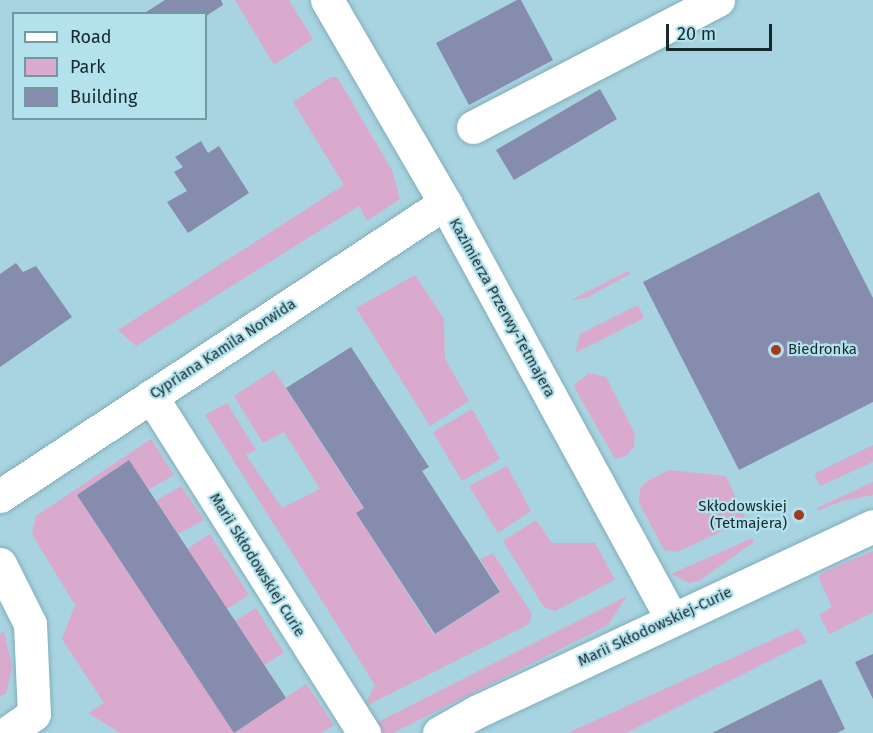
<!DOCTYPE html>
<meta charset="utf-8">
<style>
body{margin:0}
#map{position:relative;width:873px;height:733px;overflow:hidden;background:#a7d4e0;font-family:"Fira Sans",sans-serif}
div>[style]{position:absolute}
.green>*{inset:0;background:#daa9ce}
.building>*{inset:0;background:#858cad}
.roads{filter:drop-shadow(0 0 2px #80adb8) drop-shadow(0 0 2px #80adb8)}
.minor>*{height:33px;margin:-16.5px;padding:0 16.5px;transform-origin:16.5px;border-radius:16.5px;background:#fff}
.tertiary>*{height:33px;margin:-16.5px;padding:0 16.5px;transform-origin:16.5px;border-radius:16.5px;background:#fff}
.dots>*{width:16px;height:16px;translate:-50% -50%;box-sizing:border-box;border:3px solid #b3e2ed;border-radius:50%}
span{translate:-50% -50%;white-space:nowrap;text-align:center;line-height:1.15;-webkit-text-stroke:4.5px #b3e2ed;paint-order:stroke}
.street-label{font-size:15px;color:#16292d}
.poi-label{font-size:15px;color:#16292d}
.left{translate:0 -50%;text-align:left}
.right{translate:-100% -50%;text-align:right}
.legend{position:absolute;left:12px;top:12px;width:195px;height:108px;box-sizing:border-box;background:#b3e2ed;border:2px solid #7498a0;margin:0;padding:8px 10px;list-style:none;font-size:18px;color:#16292d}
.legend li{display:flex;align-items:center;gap:12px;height:30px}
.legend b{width:30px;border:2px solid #7498a0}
.scale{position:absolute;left:666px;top:24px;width:106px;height:27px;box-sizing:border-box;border:3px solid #16292d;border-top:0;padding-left:8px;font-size:18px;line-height:21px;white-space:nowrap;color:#16292d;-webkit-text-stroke:4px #b3e2ed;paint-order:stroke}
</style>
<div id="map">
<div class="green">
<i style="clip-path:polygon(235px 0,289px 0,313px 39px,274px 65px)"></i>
<i style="clip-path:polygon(331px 77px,337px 77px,392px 170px,400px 199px,367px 221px,359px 206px,136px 346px,118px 330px,344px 185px,293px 102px)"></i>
<i style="clip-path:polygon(628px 271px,630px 274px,586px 298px,571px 300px)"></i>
<i style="clip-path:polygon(415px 275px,444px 319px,445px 359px,469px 401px,430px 426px,356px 308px)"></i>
<i style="clip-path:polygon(638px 305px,644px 318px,575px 353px,580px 334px)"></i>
<i style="clip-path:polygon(274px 370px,363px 508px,356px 513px,434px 635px,501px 592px,480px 559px,493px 553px,532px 614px,529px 624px,364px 707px,375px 685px,205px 415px,227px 403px,256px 450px,246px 455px,282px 508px,320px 489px,284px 432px,263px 443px,234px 396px)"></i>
<i style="clip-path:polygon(589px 373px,606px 377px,635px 434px,634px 447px,626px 456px,615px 459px,578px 394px,574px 385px)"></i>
<i style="clip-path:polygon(472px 409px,500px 459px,462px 481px,433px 432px)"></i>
<i style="clip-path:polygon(151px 439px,174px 475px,148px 490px,129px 460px,77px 495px,234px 733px,306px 684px,334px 725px,321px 733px,120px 733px,88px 713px,104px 703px,62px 639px,75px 605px,32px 534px,36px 516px)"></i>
<i style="clip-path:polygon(873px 445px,873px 462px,820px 486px,814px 474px)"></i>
<i style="clip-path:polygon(507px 466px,531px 511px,498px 533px,469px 486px)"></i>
<i style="clip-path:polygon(669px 470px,726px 476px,746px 520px,677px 552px,664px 550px,639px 503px,640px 489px,646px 482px)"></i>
<i style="clip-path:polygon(873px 482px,873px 495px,842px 501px,818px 511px,817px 508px)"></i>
<i style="clip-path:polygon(181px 486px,204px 520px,178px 534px,156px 501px)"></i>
<i style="clip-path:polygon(536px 520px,552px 543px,595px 543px,615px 580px,555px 611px,544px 607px,503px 541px)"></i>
<i style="clip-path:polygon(210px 534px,249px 595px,227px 609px,187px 549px)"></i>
<i style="clip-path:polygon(752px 538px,754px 542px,699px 581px,689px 583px,671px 574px)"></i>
<i style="clip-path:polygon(873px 551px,873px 612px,829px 634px,819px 615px,832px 607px,819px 579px,821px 573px)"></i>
<i style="clip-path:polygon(627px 596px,608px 625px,393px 733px,381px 733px,372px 725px)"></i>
<i style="clip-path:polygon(256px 608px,284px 653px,264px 665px,235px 621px)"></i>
<i style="clip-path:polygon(798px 628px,807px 642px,626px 733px,568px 733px)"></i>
<i style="clip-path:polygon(4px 631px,12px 667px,6px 694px,0 696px,0 634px)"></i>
</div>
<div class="building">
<i style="clip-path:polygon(165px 0,221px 0,223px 5px,206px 16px,143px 14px)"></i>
<i style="clip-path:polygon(517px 0,521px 0,553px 60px,469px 105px,436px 43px)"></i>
<i style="clip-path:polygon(600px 89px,617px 119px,514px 180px,496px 150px)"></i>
<i style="clip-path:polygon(201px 141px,208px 153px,219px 146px,249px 193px,188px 233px,167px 202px,187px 191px,174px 172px,183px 167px,175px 157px)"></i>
<i style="clip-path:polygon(819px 192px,873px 298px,873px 402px,739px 470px,643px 282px)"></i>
<i style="clip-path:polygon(16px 263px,23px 272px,36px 266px,72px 317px,0 367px,0 274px)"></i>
<i style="clip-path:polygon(351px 347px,429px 467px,422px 471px,500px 592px,435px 634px,356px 513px,364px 508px,286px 388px)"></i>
<i style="clip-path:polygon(129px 460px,286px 698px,234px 733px,77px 495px)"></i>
<i style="clip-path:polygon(873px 654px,873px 699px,855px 662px)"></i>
<i style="clip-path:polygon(821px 679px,845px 729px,837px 733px,712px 733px)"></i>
</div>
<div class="roads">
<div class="minor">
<i style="left:327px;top:0;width:235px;rotate:59.8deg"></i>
<i style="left:445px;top:203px;width:474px;rotate:61.4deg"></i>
<i style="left:473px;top:127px;width:276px;rotate:-27.4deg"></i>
<i style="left:151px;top:396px;width:399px;rotate:57.7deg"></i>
<i style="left:0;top:496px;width:533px;rotate:-33.36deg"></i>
<i style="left:0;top:564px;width:67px;rotate:63.4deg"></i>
<i style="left:30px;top:624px;width:90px;rotate:87.5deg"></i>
<i style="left:34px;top:714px;width:33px;rotate:145deg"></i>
</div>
<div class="tertiary">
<i style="left:439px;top:733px;width:43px;rotate:-29.6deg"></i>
<i style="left:476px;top:712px;width:438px;rotate:-25.1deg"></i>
</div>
</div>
<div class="dots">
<i style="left:776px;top:350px;background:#a23a20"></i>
<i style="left:799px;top:515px;background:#a23a20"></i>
</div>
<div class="street-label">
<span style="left:502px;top:308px;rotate:61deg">Kazimierza Przerwy-Tetmajera</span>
<span style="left:223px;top:349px;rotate:-33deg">Cypriana Kamila Norwida</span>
<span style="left:257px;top:565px;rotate:58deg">Marii Skłodowskiej Curie</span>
<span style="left:655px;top:627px;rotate:-25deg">Marii Skłodowskiej-Curie</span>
</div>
<div class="poi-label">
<span class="left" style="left:788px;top:350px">Biedronka</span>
<span class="right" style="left:787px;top:515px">Skłodowskiej<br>(Tetmajera)</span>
</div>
<ul class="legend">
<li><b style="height:8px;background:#fff"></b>Road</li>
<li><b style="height:16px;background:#daa9ce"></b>Park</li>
<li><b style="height:16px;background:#858cad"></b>Building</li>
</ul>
<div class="scale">20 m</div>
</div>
